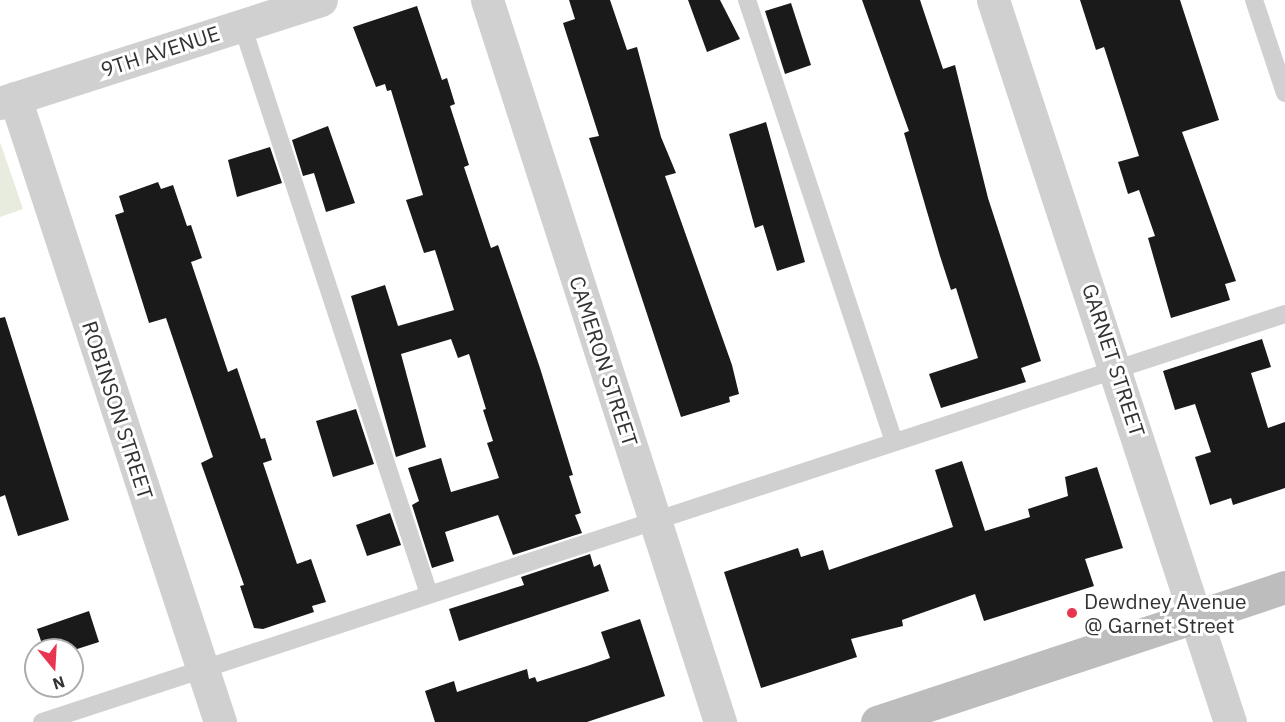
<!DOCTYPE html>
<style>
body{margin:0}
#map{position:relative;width:1285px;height:722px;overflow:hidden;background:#fff;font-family:"IBM Plex Sans",sans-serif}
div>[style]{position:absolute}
.green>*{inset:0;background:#e7ecde}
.building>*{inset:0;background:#1a1a1a}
.service>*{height:18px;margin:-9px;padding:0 9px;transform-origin:9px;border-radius:9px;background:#d0d0d0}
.minor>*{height:33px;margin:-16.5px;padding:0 16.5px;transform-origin:16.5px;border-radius:16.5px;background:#d0d0d0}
.secondary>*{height:33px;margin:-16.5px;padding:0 16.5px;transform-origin:16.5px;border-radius:16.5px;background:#bdbdbd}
.dots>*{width:16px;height:16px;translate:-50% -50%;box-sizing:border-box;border:3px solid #fff;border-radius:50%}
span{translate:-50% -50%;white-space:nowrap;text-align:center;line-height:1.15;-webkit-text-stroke:6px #fff;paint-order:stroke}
.street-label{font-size:21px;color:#333}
.poi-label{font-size:21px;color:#333}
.left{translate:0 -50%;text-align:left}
.north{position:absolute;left:24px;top:638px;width:60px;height:60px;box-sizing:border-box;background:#fff;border:2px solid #adadad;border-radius:50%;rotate:162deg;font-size:16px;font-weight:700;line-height:24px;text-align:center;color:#333}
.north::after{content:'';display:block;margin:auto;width:21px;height:27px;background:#e83650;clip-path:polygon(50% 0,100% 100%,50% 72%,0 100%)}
</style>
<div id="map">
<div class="green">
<i style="clip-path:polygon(0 142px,23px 209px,0 217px)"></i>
</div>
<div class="building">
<i style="clip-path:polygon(569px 0,610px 0,627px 50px,637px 47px,661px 137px,676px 173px,665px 176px,732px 365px,739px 394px,729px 397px,730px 402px,681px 417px,589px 138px,599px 136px,563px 23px,575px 19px)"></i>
<i style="clip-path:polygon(688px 0,720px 0,740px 39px,707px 52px)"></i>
<i style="clip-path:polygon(862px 0,920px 0,943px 69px,955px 65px,988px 198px,1041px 361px,1021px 368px,1026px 382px,941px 408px,929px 374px,978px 358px,956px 288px,951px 290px,940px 256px,904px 133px,909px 131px)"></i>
<i style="clip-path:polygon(1080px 0,1180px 0,1219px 120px,1182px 132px,1236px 281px,1225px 284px,1230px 300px,1171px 318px,1148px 238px,1155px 236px,1139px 190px,1128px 194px,1118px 162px,1139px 156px,1104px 47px,1096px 50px)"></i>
<i style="clip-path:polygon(791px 3px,811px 65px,785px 74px,765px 11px)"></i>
<i style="clip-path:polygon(417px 6px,442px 80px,447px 78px,455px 104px,450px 106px,469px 165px,464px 167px,491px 248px,498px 245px,540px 368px,573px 475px,569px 476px,581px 513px,575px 515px,582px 533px,513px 555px,498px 515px,445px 532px,454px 561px,432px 568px,412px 505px,419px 501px,408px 468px,441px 458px,451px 492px,499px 478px,487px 443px,493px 441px,483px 410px,486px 409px,469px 354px,458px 358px,451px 339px,401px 354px,426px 447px,396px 457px,351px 296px,385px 285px,398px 326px,454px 310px,435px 250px,424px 253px,406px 200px,423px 195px,391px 90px,387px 91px,385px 84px,376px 87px,353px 27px)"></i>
<i style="clip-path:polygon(766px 122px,805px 262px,777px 271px,763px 225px,755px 228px,729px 134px)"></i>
<i style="clip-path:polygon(328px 126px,355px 203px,326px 212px,314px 173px,303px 176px,292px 140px)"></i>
<i style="clip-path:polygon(270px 147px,282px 183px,237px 197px,228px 160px)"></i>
<i style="clip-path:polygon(158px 182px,161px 189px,173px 185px,187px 226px,191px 225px,202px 258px,191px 262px,228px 372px,237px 368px,261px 439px,265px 438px,272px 460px,263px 463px,297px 564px,311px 559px,326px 602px,312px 606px,314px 612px,263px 629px,254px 628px,240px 586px,244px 585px,201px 463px,213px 457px,166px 318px,149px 323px,115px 215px,124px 212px,119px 196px)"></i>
<i style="clip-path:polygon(5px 317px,69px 520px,18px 536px,5px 495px,0 497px,0 318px)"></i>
<i style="clip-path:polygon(1262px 339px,1271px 367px,1251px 373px,1268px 428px,1285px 422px,1285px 488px,1233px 505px,1231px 498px,1210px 505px,1195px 457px,1211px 452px,1195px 404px,1175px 410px,1163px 371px)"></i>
<i style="clip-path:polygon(356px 409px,374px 464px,333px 477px,316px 421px)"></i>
<i style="clip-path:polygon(962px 461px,985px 531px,1030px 517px,1028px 509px,1068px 496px,1065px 477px,1097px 467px,1123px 548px,1085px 559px,1094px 586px,984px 621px,975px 594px,902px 620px,903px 626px,851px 639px,857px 657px,761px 688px,724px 572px,798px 548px,801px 557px,823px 550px,829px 570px,953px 527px,935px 470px)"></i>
<i style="clip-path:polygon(390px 513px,401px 545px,367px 556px,356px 525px)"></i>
<i style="clip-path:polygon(590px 554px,594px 567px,600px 564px,609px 591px,459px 641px,449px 609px,524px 585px,521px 577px)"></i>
<i style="clip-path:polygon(89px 611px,99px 642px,74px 650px,44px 650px,37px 629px)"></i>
<i style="clip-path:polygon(640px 619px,665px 696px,587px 722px,435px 722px,425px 691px,454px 681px,457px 692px,527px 669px,529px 679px,535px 677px,537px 682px,587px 666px,610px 658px,601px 632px)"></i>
</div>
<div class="service">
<i style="left:747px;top:0;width:466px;rotate:71.6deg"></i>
<i style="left:1254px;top:0;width:98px;rotate:71.6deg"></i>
<i style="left:242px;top:25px;width:599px;rotate:71.81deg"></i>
<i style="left:42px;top:722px;width:1308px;rotate:-18.17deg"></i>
</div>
<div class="minor">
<i style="left:487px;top:0;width:759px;rotate:72.11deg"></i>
<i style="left:993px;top:0;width:760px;rotate:71.83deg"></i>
<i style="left:15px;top:98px;width:657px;rotate:71.81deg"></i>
<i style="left:0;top:103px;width:337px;rotate:-17.8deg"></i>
</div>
<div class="secondary">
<i style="left:877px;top:722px;width:430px;rotate:-18.3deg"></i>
</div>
<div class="dots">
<i style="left:1072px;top:613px;background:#e83650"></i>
</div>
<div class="street-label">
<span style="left:160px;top:51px;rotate:-18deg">9TH AVENUE</span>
<span style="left:1114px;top:360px;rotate:72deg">GARNET STREET</span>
<span style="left:604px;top:361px;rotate:72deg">CAMERON STREET</span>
<span style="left:118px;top:410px;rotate:72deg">ROBINSON STREET</span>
</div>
<div class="poi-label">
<span class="left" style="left:1084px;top:613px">Dewdney Avenue<br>@ Garnet Street</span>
</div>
<div class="north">N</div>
</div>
